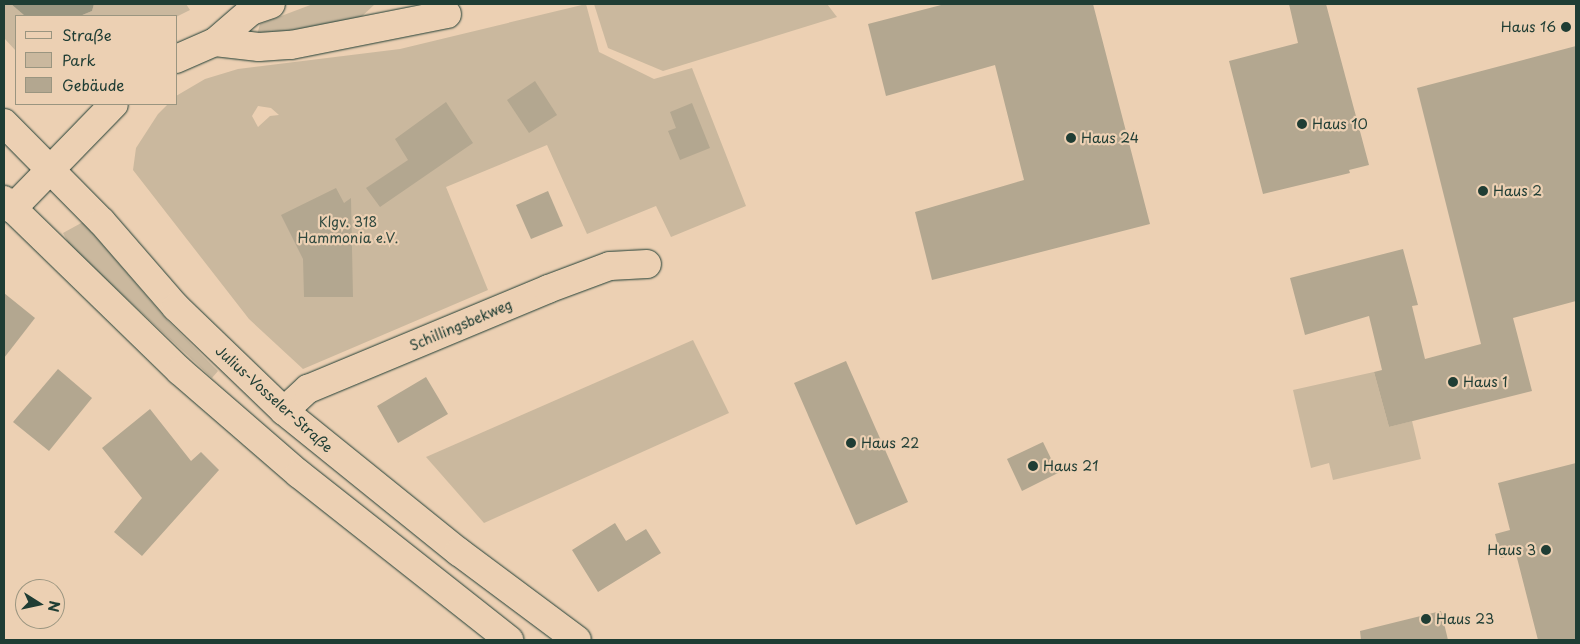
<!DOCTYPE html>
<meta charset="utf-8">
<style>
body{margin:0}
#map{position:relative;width:1580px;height:644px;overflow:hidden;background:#ecd0b3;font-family:"Playpen Sans",sans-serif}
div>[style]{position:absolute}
.green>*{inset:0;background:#cab89e}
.water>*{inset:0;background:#9a9681}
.building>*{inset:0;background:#b3a790}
.roads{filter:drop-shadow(0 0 1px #1f3d34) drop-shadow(0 0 1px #1f3d34)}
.minor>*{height:28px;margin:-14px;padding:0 14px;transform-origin:14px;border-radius:14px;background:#ecd0b3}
.major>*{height:28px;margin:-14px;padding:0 14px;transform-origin:14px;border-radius:14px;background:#ecd0b3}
.dots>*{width:14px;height:14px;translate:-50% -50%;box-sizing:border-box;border:2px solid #ecd0b3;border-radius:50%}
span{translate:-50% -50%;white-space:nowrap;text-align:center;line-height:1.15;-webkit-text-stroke:4.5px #ecd0b3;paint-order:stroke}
.poi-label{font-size:14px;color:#1f3d34}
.right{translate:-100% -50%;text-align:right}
.left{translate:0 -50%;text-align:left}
.park-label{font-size:14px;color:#30493f}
.street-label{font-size:14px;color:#1f3d34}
.frame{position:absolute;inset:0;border:5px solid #1f3d34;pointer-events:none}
.legend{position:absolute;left:15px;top:15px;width:162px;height:90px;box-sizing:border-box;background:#ecd0b3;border:1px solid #9a9580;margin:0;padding:6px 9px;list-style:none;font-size:15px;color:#1f3d34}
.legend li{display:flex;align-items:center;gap:10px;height:25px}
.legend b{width:25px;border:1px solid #9a9580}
.north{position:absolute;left:15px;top:579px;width:50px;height:50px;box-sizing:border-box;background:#ecd0b3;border:1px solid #9a9580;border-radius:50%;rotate:100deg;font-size:14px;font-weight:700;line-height:20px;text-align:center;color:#1f3d34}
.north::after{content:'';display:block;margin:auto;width:18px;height:22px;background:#1f3d34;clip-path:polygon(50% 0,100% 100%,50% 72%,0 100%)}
</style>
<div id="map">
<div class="green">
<i style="clip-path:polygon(4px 4px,11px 4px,25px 16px,16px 16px,16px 51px,4px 38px)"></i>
<i style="clip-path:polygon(94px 4px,186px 4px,190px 10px,176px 17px,80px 16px,92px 11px)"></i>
<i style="clip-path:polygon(313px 4px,375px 4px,359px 19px,279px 37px,257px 35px,260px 24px)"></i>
<i style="clip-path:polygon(evenodd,586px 4px,599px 52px,654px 79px,692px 68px,746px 206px,671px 237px,656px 206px,587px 234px,547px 145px,446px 187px,488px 290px,303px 369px,249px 319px,133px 170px,136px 148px,158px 114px,168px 104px,176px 104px,176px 96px,205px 79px,238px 69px,400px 49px,586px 4px,258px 106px,271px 108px,279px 115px,270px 116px,258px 127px,252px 116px,258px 106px)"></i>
<i style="clip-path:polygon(594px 4px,827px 4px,837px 17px,663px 71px,608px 48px)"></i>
<i style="clip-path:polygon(83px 222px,168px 321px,218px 371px,212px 378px,70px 246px,63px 233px)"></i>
<i style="clip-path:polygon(693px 340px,729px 413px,484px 523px,426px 457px)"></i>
<i style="clip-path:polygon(1374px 372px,1389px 427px,1412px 421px,1421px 459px,1333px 480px,1329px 463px,1311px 468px,1293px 390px)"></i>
</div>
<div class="water">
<i style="clip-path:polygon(11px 4px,94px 4px,92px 11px,80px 16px,25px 16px)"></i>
</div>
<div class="building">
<i style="clip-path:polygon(945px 4px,1093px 4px,1150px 224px,932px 280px,915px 212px,1024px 180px,995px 65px,886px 96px,868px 24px)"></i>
<i style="clip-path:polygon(1289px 4px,1326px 4px,1369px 165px,1349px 170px,1350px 173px,1263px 194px,1229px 61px,1298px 43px)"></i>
<i style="clip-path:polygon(1576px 46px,1576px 301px,1513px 318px,1532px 391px,1389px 427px,1374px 372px,1382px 370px,1369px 316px,1305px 335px,1290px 278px,1403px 249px,1418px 305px,1412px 306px,1425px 359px,1481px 344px,1417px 88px)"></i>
<i style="clip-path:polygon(535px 81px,557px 115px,529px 133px,507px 100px)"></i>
<i style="clip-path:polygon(446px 102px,473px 143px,380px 207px,366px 188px,408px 160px,395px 139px)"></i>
<i style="clip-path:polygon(692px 103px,710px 148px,680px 160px,668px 131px,676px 128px,670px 112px)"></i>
<i style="clip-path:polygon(336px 188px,344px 203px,351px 198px,353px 297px,304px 297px,303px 259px,281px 215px)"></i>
<i style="clip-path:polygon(548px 191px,563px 226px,531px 239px,516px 205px)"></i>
<i style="clip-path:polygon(4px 293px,35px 318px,4px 358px)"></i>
<i style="clip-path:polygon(846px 361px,908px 502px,856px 525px,794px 383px)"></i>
<i style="clip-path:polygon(58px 369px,92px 398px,49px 451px,13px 422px)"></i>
<i style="clip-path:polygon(426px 377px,448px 414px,398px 443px,377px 406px)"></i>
<i style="clip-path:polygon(150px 409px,191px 461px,201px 452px,219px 470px,142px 556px,114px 532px,142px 498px,102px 448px)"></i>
<i style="clip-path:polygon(1043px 442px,1058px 473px,1022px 491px,1007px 459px)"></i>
<i style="clip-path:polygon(1576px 463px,1576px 640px,1538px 640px,1516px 554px,1501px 558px,1495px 534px,1510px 530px,1498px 483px)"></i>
<i style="clip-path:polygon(615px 523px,626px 541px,646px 529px,661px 553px,598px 592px,572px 550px)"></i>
<i style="clip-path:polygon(1441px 611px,1448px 640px,1361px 640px,1360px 631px)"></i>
</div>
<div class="roads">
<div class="minor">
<i style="left:215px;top:42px;width:44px;rotate:6.5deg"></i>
<i style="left:259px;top:47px;width:32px;rotate:-4deg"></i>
<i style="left:291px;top:45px;width:159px;rotate:-11.2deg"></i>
<i style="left:176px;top:59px;width:43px;rotate:-23.6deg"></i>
<i style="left:215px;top:42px;width:48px;rotate:-40.7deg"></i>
<i style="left:251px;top:11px;width:21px;rotate:-19deg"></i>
<i style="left:12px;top:209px;width:146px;rotate:-45.8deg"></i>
<i style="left:284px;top:411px;width:33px;rotate:-43deg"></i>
<i style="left:308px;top:389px;width:260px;rotate:-22.6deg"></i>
<i style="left:548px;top:289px;width:66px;rotate:-20.4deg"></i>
<i style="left:610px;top:266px;width:37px;rotate:-3deg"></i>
</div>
<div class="major">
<i style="left:4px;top:123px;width:139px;rotate:45.3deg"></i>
<i style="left:102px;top:222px;width:113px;rotate:49deg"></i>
<i style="left:176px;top:307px;width:150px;rotate:43.9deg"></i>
<i style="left:284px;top:411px;width:225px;rotate:38.9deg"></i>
<i style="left:459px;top:552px;width:147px;rotate:36.7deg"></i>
<i style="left:4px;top:200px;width:245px;rotate:44.2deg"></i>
<i style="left:180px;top:371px;width:157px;rotate:40.9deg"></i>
<i style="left:299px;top:474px;width:268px;rotate:38.3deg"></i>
</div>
</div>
<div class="dots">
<i style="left:1566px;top:27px;background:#1f3d34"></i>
<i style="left:1302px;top:124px;background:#1f3d34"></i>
<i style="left:1071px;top:138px;background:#1f3d34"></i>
<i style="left:1483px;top:191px;background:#1f3d34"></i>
<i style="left:1453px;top:382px;background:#1f3d34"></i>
<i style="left:851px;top:443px;background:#1f3d34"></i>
<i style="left:1033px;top:466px;background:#1f3d34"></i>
<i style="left:1546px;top:550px;background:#1f3d34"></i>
<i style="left:1426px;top:619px;background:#1f3d34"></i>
</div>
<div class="poi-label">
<span class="right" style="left:1556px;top:27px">Haus 16</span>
<span class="left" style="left:1312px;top:124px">Haus 10</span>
<span class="left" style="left:1081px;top:138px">Haus 24</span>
<span class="left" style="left:1493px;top:191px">Haus 2</span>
<span class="left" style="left:1463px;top:382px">Haus 1</span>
<span class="left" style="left:861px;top:443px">Haus 22</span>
<span class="left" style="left:1043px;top:466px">Haus 21</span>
<span class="right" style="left:1536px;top:550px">Haus 3</span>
<span class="left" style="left:1436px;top:619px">Haus 23</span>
</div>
<div class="park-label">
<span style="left:348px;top:230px">Klgv. 318<br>Hammonia e.V.</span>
</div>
<div class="street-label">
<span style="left:461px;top:325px;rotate:-23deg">Schillingsbekweg</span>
<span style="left:274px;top:399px;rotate:42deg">Julius-Vosseler-Straße</span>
</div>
<div class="frame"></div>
<ul class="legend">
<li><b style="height:6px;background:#ecd0b3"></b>Straße</li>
<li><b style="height:14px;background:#cab89e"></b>Park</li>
<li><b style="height:14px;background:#b3a790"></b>Gebäude</li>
</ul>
<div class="north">N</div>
</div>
